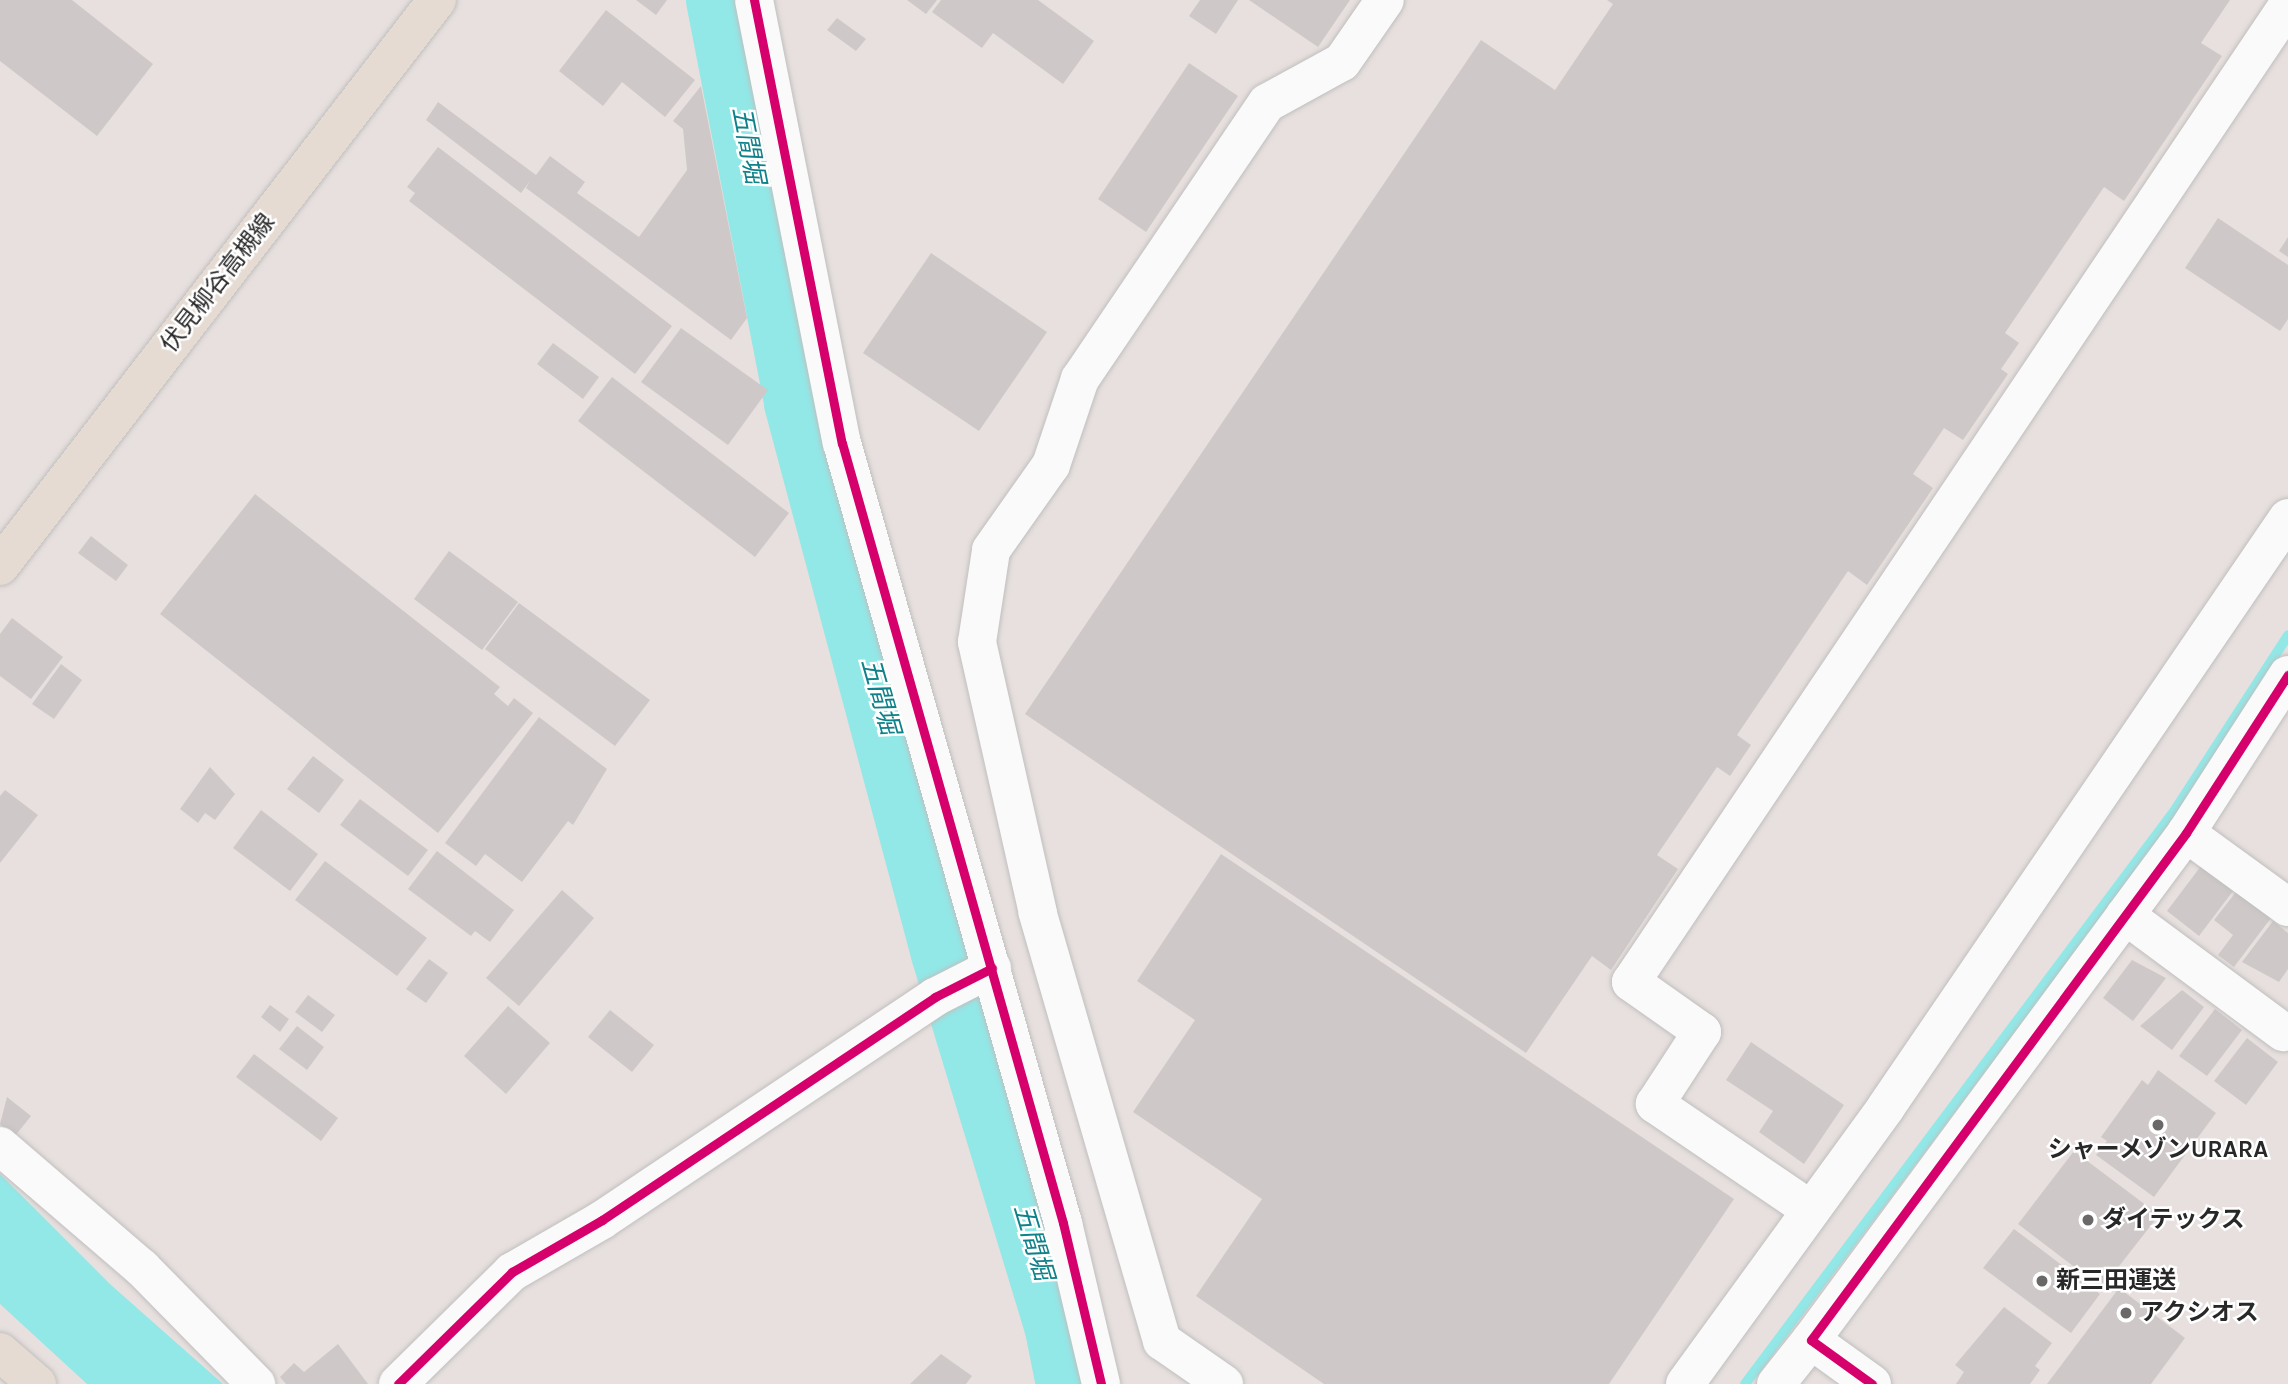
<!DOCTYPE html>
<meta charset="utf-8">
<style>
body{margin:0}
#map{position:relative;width:2288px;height:1384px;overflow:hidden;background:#e7e0de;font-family:Karla,"Noto Sans JP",sans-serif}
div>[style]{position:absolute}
.water>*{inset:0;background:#92e8e7}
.stream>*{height:10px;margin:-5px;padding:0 5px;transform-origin:5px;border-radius:5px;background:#92e8e7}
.river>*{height:68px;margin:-34px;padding:0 34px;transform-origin:34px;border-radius:34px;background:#92e8e7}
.building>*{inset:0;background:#cec9c8}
.roads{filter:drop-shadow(0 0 2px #c0bfbf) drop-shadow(0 0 2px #c0bfbf)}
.minor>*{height:38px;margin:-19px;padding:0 19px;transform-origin:19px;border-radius:19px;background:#fbfafa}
.major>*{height:38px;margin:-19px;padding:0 19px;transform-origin:19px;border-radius:19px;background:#e5dbd2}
.cycleway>*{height:9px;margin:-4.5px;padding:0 4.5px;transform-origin:4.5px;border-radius:4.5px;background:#d6006c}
.dots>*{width:19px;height:19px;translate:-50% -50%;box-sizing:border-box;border:4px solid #fff;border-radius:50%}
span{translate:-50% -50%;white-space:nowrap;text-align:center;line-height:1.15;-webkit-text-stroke:5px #fff;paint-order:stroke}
.street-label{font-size:24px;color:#282828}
.poi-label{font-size:24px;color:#282828;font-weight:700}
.left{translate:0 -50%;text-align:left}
.water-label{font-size:26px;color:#0f8189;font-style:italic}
</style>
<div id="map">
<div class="water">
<i style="clip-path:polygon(0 1174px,111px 1285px,223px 1384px,87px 1384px,0 1304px)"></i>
</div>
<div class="stream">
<i style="left:1745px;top:1384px;width:717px;rotate:-53.16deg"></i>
<i style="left:2175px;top:810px;width:208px;rotate:-57.1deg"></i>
</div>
<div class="river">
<i style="left:720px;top:0;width:410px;rotate:79deg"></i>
<i style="left:798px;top:403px;width:569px;rotate:75.04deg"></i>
<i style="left:945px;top:953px;width:388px;rotate:73.1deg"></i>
<i style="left:1058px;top:1324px;width:61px;rotate:78.7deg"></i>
</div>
<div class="building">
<i style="clip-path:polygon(0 0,72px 0,153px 64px,97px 136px,0 61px)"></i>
<i style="clip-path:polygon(636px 0,667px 0,656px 15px)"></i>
<i style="clip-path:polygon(907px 0,937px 0,926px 14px)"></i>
<i style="clip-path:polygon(941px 0,1038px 0,1094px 41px,1063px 84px,993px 33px,982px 48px,932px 12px)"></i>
<i style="clip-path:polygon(1200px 0,1238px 0,1216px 34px,1189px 16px)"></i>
<i style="clip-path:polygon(1249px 0,1350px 0,1318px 47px)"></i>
<i style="clip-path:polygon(1607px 0,2230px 0,2201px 43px,2222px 56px,2124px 201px,2104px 187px,2005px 333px,2019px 343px,2001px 369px,2008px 374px,1963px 440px,1944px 428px,1913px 474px,1933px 488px,1867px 585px,1848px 571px,1737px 735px,1751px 745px,1730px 776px,1717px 767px,1657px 855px,1678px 869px,1611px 970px,1592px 956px,1526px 1053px,1025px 714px,1481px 40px,1555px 90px,1613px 4px)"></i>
<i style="clip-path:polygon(606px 10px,695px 80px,665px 117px,622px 82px,603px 106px,559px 71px)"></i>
<i style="clip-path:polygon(837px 18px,866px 39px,856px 51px,827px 30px)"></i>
<i style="clip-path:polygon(1189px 63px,1238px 96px,1146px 232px,1098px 199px)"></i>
<i style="clip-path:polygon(701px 86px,747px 318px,731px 340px,526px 188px,530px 181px,521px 193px,426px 120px,438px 102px,536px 175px,550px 156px,585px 182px,577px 193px,639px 237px,687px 170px,683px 129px,673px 121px)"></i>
<i style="clip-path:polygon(438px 147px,672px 326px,635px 374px,409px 201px,415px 193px,407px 187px)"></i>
<i style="clip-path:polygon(2218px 218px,2288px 265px,2288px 319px,2280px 331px,2185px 268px)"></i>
<i style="clip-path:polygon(2288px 237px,2288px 257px,2279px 251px)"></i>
<i style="clip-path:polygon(931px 253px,1047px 332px,979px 431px,863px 353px)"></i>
<i style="clip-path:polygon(681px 328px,768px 390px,728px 445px,641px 382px)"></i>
<i style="clip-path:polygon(553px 343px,599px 377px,583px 399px,537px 364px)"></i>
<i style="clip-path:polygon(612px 377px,789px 513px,755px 557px,578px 421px)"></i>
<i style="clip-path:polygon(255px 494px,500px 687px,494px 694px,508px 706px,514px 698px,533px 713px,438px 833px,160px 614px)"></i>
<i style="clip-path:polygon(91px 536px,128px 565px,116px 581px,78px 553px)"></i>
<i style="clip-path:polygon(449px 551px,518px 602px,482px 650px,414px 599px)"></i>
<i style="clip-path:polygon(519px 603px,650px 700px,615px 746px,485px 649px)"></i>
<i style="clip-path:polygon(12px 618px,63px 657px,31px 699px,0 676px,0 634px)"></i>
<i style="clip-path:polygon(61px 664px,82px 680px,54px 719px,32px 704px)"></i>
<i style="clip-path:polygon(539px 717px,607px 769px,573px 825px,568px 821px,522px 882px,485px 854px,476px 866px,445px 843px)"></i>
<i style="clip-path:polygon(313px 756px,344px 780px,319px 813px,287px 789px)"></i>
<i style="clip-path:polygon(210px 767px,235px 794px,215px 820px,205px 813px,198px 823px,180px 809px)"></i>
<i style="clip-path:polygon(5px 790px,38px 815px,0 863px,0 796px)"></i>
<i style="clip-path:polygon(360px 799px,428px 850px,408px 876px,340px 825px)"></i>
<i style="clip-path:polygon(261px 810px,318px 854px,290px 891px,233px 848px)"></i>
<i style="clip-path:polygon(437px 851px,514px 910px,490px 942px,475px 931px,471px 936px,408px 889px)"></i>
<i style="clip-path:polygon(1221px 854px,1734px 1199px,1609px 1384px,1324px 1384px,1196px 1296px,1262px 1199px,1133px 1112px,1195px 1020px,1137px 981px)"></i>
<i style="clip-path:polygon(325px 861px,427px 938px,397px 976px,295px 900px)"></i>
<i style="clip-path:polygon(2201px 866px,2233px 891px,2199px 936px,2167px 911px)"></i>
<i style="clip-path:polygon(562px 890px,594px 918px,519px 1006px,486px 978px)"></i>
<i style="clip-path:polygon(2236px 892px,2271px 918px,2234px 967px,2218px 955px,2233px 935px,2214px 920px)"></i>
<i style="clip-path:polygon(2273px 921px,2288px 933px,2288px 969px,2279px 982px,2242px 962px)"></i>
<i style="clip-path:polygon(429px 959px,448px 973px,426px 1003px,406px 989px)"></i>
<i style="clip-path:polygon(2132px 960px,2166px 978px,2133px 1021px,2103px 998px)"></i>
<i style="clip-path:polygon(2182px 990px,2204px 1007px,2172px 1050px,2140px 1026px)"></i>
<i style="clip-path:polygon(308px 995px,335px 1015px,322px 1032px,295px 1012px)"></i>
<i style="clip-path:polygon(270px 1005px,289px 1019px,280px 1032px,261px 1017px)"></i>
<i style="clip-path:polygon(508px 1006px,550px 1043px,506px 1094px,464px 1056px)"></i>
<i style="clip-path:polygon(2215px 1009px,2242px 1030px,2207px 1076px,2179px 1056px)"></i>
<i style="clip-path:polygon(610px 1010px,654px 1045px,632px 1072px,588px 1037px)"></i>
<i style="clip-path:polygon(297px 1026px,324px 1047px,307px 1070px,279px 1049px)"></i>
<i style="clip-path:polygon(2247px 1038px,2278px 1062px,2246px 1105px,2214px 1081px)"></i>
<i style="clip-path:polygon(1751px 1042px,1844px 1105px,1804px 1164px,1759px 1132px,1773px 1111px,1726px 1080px)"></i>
<i style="clip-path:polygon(254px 1054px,338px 1118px,321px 1141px,236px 1077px)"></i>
<i style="clip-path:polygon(2158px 1070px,2216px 1113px,2154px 1197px,2096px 1155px,2107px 1141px,2101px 1137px,2142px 1080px,2148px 1085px)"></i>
<i style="clip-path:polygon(7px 1097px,31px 1116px,15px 1136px,0 1124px)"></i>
<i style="clip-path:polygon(2074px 1151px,2159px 1215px,2102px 1288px,2018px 1224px)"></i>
<i style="clip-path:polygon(2014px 1229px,2100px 1294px,2071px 1333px,1983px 1268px)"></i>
<i style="clip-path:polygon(2119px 1288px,2185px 1338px,2151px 1384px,2047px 1384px)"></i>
<i style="clip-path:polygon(2004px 1307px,2052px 1343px,2035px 1366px,2040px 1370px,2030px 1384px,1956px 1384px,1964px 1372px,1955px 1365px)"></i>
<i style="clip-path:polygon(338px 1344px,368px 1384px,286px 1384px,280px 1377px,294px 1363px,304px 1372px)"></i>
<i style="clip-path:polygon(941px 1354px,972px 1376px,966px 1384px,910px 1384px)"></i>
</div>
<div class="roads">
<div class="minor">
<i style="left:754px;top:0;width:452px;rotate:78.8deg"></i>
<i style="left:842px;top:443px;width:811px;rotate:74.18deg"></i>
<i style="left:1063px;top:1223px;width:165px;rotate:76.7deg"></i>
<i style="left:2186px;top:833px;width:126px;rotate:36deg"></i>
<i style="left:2125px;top:915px;width:197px;rotate:36.5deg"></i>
<i style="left:0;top:1146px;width:187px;rotate:40.7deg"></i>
<i style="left:142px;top:1268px;width:163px;rotate:45.5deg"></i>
<i style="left:1811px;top:1210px;width:189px;rotate:-145.8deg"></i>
<i style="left:1655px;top:1104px;width:86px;rotate:-56.9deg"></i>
<i style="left:1702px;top:1032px;width:87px;rotate:-144.8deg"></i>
<i style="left:1631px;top:982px;width:1177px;rotate:-56.08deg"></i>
<i style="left:398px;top:1384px;width:160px;rotate:-44.5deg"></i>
<i style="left:512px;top:1272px;width:104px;rotate:-30deg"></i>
<i style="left:602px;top:1220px;width:401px;rotate:-33.8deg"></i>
<i style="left:935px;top:997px;width:64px;rotate:-27deg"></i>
<i style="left:1224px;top:1384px;width:75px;rotate:-145.3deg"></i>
<i style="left:1162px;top:1341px;width:446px;rotate:-106.2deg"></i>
<i style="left:1038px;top:913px;width:278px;rotate:-102.7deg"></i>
<i style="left:977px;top:642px;width:93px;rotate:-81.3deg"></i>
<i style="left:991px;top:550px;width:104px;rotate:-54.8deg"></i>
<i style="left:1051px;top:465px;width:91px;rotate:-71.4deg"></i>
<i style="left:1080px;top:379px;width:333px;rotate:-55.9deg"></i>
<i style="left:1267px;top:103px;width:85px;rotate:-28.7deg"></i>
<i style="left:1342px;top:62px;width:75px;rotate:-55.3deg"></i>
<i style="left:1685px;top:1384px;width:342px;rotate:-54deg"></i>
<i style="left:1886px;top:1107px;width:713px;rotate:-55.69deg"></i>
<i style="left:1776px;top:1384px;width:56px;rotate:-51.5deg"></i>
<i style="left:1872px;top:1384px;width:75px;rotate:-144.2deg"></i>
<i style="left:1811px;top:1340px;width:631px;rotate:-53.51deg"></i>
<i style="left:2186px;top:833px;width:188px;rotate:-57.2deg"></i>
</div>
<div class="major">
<i style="left:0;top:566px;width:715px;rotate:-52.33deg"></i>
<i style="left:0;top:1352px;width:49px;rotate:40.9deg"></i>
</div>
</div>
<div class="cycleway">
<i style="left:754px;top:0;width:452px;rotate:78.8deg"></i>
<i style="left:842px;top:443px;width:811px;rotate:74.18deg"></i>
<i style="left:1063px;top:1223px;width:165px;rotate:76.7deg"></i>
<i style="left:398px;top:1384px;width:160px;rotate:-44.5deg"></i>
<i style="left:512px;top:1272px;width:104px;rotate:-30deg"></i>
<i style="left:602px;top:1220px;width:401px;rotate:-33.8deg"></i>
<i style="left:935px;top:997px;width:64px;rotate:-27deg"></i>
<i style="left:1872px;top:1384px;width:75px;rotate:-144.2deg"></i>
<i style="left:1811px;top:1340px;width:631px;rotate:-53.51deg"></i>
<i style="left:2186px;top:833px;width:188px;rotate:-57.2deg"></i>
</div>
<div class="dots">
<i style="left:2158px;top:1125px;background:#6b6868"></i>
<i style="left:2088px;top:1220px;background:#6b6868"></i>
<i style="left:2042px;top:1281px;background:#6b6868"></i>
<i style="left:2126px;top:1313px;background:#6b6868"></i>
</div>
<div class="street-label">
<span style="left:218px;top:283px;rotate:-52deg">伏見柳谷高槻線</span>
</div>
<div class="poi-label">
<span style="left:2158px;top:1150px">シャーメゾンURARA</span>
<span class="left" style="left:2102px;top:1220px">ダイテックス</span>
<span class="left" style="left:2056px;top:1281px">新三田運送</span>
<span class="left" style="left:2140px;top:1313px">アクシオス</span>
</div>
<div class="water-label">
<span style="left:748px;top:145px;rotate:79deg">五間堀</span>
<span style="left:880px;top:696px;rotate:74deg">五間堀</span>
<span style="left:1033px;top:1242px;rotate:73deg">五間堀</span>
</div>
</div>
